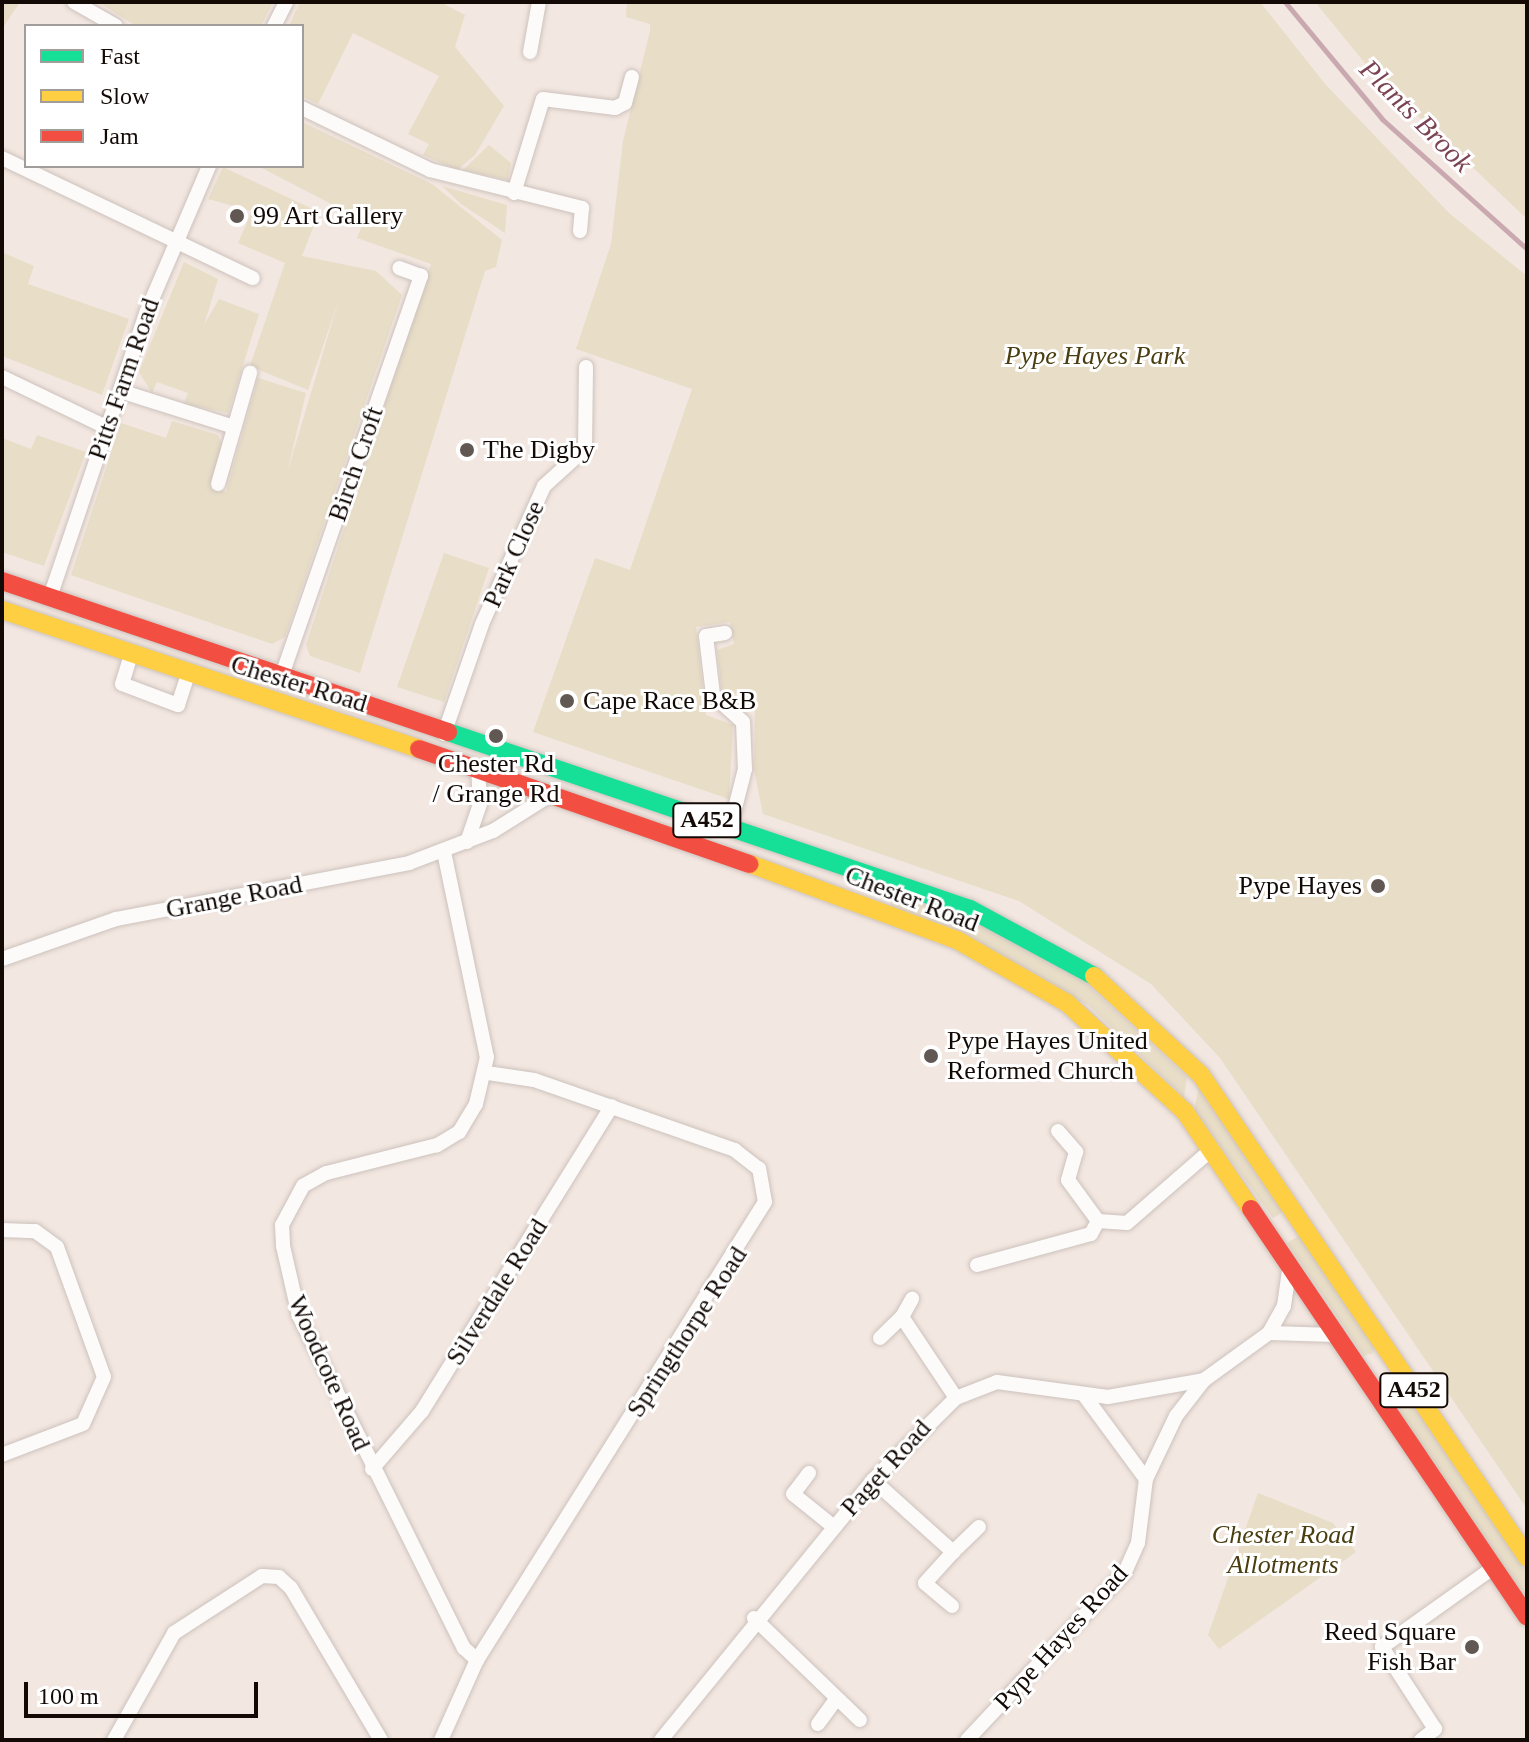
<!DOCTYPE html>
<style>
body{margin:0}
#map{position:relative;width:1529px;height:1742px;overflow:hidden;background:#f3e7e1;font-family:"Times New Roman",serif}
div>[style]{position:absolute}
.green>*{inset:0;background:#e8ddc7}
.stream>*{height:5px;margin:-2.5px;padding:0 2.5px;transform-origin:2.5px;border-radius:2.5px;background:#c9a9af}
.roads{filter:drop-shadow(0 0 2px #ccc2bc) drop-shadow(0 0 2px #ccc2bc)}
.street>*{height:14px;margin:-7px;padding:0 7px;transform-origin:7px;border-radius:7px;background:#fdfbfa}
.fast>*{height:18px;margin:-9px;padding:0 9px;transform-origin:9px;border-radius:9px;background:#16e098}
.slow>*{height:18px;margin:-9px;padding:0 9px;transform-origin:9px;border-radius:9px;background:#ffcf43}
.jam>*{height:18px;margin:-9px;padding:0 9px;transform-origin:9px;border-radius:9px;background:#f24e42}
.dots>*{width:22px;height:22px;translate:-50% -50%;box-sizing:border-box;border:4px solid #fff;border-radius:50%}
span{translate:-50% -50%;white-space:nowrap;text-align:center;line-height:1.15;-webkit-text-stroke:6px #fff;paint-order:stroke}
.shield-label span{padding:2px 6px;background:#fff;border:2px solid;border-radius:6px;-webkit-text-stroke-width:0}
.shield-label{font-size:24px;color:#130a06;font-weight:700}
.poi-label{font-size:26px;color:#130a06}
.left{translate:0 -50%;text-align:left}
.right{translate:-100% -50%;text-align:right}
.park-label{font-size:26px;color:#4a3e11;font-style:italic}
.street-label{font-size:26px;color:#130a06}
.water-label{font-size:28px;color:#7b4354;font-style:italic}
.frame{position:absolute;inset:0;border:4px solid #130a06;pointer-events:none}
.legend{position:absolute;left:24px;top:24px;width:280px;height:144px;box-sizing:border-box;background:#fff;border:2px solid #a19d9b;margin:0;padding:10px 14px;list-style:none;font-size:24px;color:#130a06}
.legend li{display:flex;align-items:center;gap:16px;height:40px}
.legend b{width:40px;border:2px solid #a19d9b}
.scale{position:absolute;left:24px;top:1682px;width:234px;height:36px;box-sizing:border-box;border:4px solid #130a06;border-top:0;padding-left:10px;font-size:24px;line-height:28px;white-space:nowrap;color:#130a06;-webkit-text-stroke:6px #fff;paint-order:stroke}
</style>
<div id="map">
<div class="green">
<i style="clip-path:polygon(2px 2px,20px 2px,2px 29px)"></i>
<i style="clip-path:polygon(98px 2px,273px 2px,261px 26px,136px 26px)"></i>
<i style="clip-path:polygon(300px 2px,440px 2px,465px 15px,455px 47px,504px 106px,475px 155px,457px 170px,423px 155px,429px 144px,408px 134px,439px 76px,353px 33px,318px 104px,302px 96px,302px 26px,289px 26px)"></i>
<i style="clip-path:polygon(627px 2px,1260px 2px,1326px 85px,1449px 213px,1527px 276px,1527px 1509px,1220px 1058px,1151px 984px,1019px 901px,763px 814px,754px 770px,755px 700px,722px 691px,717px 650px,734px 644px,730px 622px,696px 627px,706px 715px,733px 725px,729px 799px,533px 732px,595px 558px,630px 570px,692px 389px,576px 349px,611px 244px,623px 141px,650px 31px,650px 24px,626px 17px)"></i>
<i style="clip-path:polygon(1315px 2px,1527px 2px,1527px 219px,1373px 73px)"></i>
<i style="clip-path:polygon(302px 122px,432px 184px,502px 240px,496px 267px,485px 271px,360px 673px,310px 656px,306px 645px,431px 264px,357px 238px,364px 221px,258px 166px,302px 166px)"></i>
<i style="clip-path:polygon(489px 145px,511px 163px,508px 180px,463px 170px)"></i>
<i style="clip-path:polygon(223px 167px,319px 212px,302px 256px,376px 271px,402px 295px,285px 637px,272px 644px,71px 575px,121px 423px,166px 438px,172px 421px,218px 435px,225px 453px,214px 487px,226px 492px,258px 378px,306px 393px,287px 473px,339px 299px,308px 390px,250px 366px,285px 263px,238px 243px,252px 211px,208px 199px)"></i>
<i style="clip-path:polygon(442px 186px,507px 205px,505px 233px,461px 204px)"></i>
<i style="clip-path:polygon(2px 252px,34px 266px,28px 284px,129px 319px,102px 395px,2px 356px)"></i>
<i style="clip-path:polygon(184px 262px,218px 279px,204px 325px,219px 299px,259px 314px,228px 413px,184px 404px,188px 393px,157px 382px,152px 393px,139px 372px)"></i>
<i style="clip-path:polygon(37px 435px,86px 452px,44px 566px,2px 552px,2px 438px,31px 449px)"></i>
<i style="clip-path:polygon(444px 553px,489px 568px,444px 702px,397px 687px)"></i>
<i style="clip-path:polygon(893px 893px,972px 919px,1081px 979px,1187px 1077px,1184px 1097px,1088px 1005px,890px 906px)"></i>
<i style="clip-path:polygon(1199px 1087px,1283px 1212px,1273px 1218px,1194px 1110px)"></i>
<i style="clip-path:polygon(1300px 1235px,1375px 1346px,1373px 1353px,1364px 1356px,1287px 1243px)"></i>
<i style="clip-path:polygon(1394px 1374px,1527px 1572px,1527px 1601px,1381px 1385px)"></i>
<i style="clip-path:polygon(1258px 1493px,1333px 1523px,1356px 1552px,1219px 1649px,1208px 1635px)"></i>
</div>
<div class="stream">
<i style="left:1285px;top:2px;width:152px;rotate:50.3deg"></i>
<i style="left:1382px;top:119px;width:195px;rotate:41.9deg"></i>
</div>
<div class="roads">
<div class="street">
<i style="left:74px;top:2px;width:48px;rotate:29.7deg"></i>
<i style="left:274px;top:26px;width:27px;rotate:-63deg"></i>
<i style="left:530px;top:52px;width:51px;rotate:-79.8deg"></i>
<i style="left:302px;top:108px;width:142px;rotate:25.8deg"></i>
<i style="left:430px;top:170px;width:157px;rotate:14deg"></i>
<i style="left:582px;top:208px;width:23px;rotate:95deg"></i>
<i style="left:2px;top:158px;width:278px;rotate:25.6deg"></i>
<i style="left:514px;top:193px;width:98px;rotate:-72.9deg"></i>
<i style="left:543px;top:99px;width:73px;rotate:7.1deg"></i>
<i style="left:615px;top:108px;width:11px;rotate:-27deg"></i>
<i style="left:625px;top:103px;width:27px;rotate:-75deg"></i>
<i style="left:2px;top:377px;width:115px;rotate:25.7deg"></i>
<i style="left:120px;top:391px;width:120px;rotate:17.5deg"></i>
<i style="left:218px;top:484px;width:116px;rotate:-73.9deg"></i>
<i style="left:50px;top:597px;width:302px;rotate:-71.3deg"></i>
<i style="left:147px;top:311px;width:158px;rotate:-66.8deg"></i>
<i style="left:725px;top:633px;width:19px;rotate:171deg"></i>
<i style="left:706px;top:636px;width:59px;rotate:83.2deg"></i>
<i style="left:713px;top:695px;width:40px;rotate:42deg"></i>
<i style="left:743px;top:722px;width:47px;rotate:87.6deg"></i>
<i style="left:745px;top:769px;width:61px;rotate:104.3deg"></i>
<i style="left:130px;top:658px;width:27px;rotate:107deg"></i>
<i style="left:122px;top:684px;width:60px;rotate:20.6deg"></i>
<i style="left:178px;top:705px;width:28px;rotate:-72deg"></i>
<i style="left:282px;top:675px;width:423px;rotate:-70.8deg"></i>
<i style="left:421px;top:276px;width:23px;rotate:-160deg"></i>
<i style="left:444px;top:734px;width:116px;rotate:-70.9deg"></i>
<i style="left:482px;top:624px;width:151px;rotate:-65.8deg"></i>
<i style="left:544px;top:486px;width:55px;rotate:-42.1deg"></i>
<i style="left:585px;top:449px;width:82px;rotate:-89.3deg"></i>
<i style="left:467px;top:842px;width:40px;rotate:-71.1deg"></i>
<i style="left:480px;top:804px;width:37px;rotate:-93deg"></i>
<i style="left:444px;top:852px;width:209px;rotate:78.2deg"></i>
<i style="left:487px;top:1057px;width:48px;rotate:103.2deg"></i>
<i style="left:476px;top:1104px;width:33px;rotate:121deg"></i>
<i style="left:459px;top:1132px;width:26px;rotate:149deg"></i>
<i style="left:437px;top:1145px;width:114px;rotate:165.8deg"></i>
<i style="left:326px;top:1173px;width:26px;rotate:151deg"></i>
<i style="left:303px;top:1186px;width:44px;rotate:118.3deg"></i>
<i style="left:282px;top:1225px;width:21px;rotate:87deg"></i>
<i style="left:283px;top:1246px;width:72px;rotate:77.1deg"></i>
<i style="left:299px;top:1316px;width:371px;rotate:63.6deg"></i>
<i style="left:464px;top:1648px;width:18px;rotate:43deg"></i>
<i style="left:2px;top:959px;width:121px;rotate:-19.3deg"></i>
<i style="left:116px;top:919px;width:298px;rotate:-10.8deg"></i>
<i style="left:409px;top:863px;width:90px;rotate:-20.9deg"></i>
<i style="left:493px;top:831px;width:70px;rotate:-32.1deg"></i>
<i style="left:1058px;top:1131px;width:28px;rotate:49deg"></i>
<i style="left:1076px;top:1152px;width:29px;rotate:106deg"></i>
<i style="left:1068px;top:1180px;width:51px;rotate:53.8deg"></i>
<i style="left:2px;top:1230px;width:33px;rotate:2deg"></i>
<i style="left:35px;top:1231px;width:27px;rotate:36deg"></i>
<i style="left:57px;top:1247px;width:138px;rotate:70.1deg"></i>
<i style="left:104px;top:1377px;width:51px;rotate:114.1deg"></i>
<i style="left:83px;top:1424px;width:87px;rotate:159.1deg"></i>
<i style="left:977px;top:1265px;width:118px;rotate:-15.2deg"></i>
<i style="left:1091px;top:1234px;width:15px;rotate:-62deg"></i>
<i style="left:1098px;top:1221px;width:29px;rotate:4deg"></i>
<i style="left:1127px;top:1223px;width:113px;rotate:-41deg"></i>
<i style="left:902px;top:1317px;width:21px;rotate:-61deg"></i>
<i style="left:1269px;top:1333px;width:67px;rotate:1.7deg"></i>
<i style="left:880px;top:1338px;width:30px;rotate:-44deg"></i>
<i style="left:902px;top:1317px;width:97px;rotate:56.3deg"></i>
<i style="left:1084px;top:1395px;width:104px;rotate:53.6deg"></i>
<i style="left:372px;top:1469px;width:77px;rotate:-49.2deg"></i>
<i style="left:422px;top:1411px;width:359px;rotate:-58.1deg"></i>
<i style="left:809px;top:1473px;width:26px;rotate:127deg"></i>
<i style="left:793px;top:1494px;width:53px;rotate:38.8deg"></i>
<i style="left:873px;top:1480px;width:108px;rotate:42deg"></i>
<i style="left:953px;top:1552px;width:36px;rotate:-44deg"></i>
<i style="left:952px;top:1606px;width:35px;rotate:-140deg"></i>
<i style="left:925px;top:1583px;width:42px;rotate:-47.9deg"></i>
<i style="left:754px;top:1618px;width:147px;rotate:43.9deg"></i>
<i style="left:818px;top:1724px;width:29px;rotate:-54deg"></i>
<i style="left:114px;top:1740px;width:123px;rotate:-60.7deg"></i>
<i style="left:174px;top:1633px;width:105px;rotate:-32.9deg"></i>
<i style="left:262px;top:1576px;width:17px;rotate:3deg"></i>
<i style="left:279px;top:1577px;width:16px;rotate:43deg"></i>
<i style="left:291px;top:1588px;width:177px;rotate:59.4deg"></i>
<i style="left:441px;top:1740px;width:88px;rotate:-65.8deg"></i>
<i style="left:477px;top:1660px;width:541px;rotate:-57.84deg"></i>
<i style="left:765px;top:1202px;width:34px;rotate:-100deg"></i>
<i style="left:759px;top:1169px;width:31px;rotate:-142deg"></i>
<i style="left:735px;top:1150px;width:213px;rotate:-160.8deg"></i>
<i style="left:534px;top:1080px;width:48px;rotate:-171.5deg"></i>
<i style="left:661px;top:1740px;width:335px;rotate:-50.8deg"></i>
<i style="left:873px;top:1480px;width:117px;rotate:-44.7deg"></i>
<i style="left:956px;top:1398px;width:44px;rotate:-21.3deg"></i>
<i style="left:997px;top:1382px;width:112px;rotate:7.7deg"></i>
<i style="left:1108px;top:1397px;width:97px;rotate:-10deg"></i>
<i style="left:967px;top:1740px;width:231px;rotate:-46.8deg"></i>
<i style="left:1125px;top:1572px;width:32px;rotate:-66deg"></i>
<i style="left:1138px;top:1543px;width:64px;rotate:-82.9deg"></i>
<i style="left:1146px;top:1479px;width:70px;rotate:-64.5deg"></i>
<i style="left:1176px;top:1416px;width:46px;rotate:-52.1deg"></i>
<i style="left:1204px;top:1380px;width:80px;rotate:-35.9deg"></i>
<i style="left:1269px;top:1333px;width:31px;rotate:-61deg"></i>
<i style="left:1284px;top:1306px;width:37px;rotate:-82deg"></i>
<i style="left:1421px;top:1740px;width:18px;rotate:-38deg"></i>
<i style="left:1435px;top:1729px;width:98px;rotate:-122.9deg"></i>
<i style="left:1382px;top:1647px;width:138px;rotate:-35.5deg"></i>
</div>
<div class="fast">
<i style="left:448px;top:732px;width:551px;rotate:18.73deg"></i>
<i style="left:970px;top:909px;width:141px;rotate:28.4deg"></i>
</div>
<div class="slow">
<i style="left:2px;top:610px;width:440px;rotate:18.4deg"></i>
<i style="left:750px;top:864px;width:221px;rotate:20.2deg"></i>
<i style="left:957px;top:940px;width:127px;rotate:29.8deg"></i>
<i style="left:1067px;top:1003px;width:161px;rotate:42.7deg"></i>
<i style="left:1185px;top:1112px;width:117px;rotate:55.8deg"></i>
<i style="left:1094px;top:976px;width:146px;rotate:42.8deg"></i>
<i style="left:1201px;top:1075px;width:582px;rotate:55.93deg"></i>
</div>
<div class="jam">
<i style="left:2px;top:581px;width:471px;rotate:18.7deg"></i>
<i style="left:419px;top:749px;width:350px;rotate:19.2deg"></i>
<i style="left:1251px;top:1209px;width:492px;rotate:55.9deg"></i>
</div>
</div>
<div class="dots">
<i style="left:237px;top:216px;background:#615753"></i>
<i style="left:467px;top:450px;background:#615753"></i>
<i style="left:567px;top:701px;background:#615753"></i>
<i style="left:496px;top:736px;background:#615753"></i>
<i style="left:1378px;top:886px;background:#615753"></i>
<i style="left:931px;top:1056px;background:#615753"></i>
<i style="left:1472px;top:1647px;background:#615753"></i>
</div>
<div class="shield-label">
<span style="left:707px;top:820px">A452</span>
<span style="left:1414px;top:1390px">A452</span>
</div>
<div class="poi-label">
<span class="left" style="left:253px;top:216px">99 Art Gallery</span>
<span class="left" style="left:483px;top:450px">The Digby</span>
<span class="left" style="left:583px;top:701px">Cape Race B&amp;B</span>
<span style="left:496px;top:779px">Chester Rd<br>/ Grange Rd</span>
<span class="right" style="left:1362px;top:886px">Pype Hayes</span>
<span class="left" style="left:947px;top:1056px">Pype Hayes United<br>Reformed Church</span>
<span class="right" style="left:1456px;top:1647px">Reed Square<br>Fish Bar</span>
</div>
<div class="park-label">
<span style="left:1095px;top:356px">Pype Hayes Park</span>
<span style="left:1283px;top:1550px">Chester Road<br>Allotments</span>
</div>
<div class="street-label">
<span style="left:124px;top:379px;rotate:-71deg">Pitts Farm Road</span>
<span style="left:356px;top:464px;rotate:-71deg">Birch Croft</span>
<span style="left:514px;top:554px;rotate:-66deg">Park Close</span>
<span style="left:299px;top:684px;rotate:17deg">Chester Road</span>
<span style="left:234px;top:897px;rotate:-11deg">Grange Road</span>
<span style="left:912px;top:899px;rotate:21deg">Chester Road</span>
<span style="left:497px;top:1292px;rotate:-58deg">Silverdale Road</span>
<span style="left:687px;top:1332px;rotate:-57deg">Springthorpe Road</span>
<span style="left:329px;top:1373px;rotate:66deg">Woodcote Road</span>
<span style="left:886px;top:1468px;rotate:-48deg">Paget Road</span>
<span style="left:1061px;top:1638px;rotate:-48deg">Pype Hayes Road</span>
</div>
<div class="water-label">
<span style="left:1416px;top:116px;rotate:45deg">Plants Brook</span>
</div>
<div class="frame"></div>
<ul class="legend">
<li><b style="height:10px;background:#16e098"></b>Fast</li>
<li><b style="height:10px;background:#ffcf43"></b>Slow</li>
<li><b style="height:10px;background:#f24e42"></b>Jam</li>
</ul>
<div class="scale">100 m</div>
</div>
